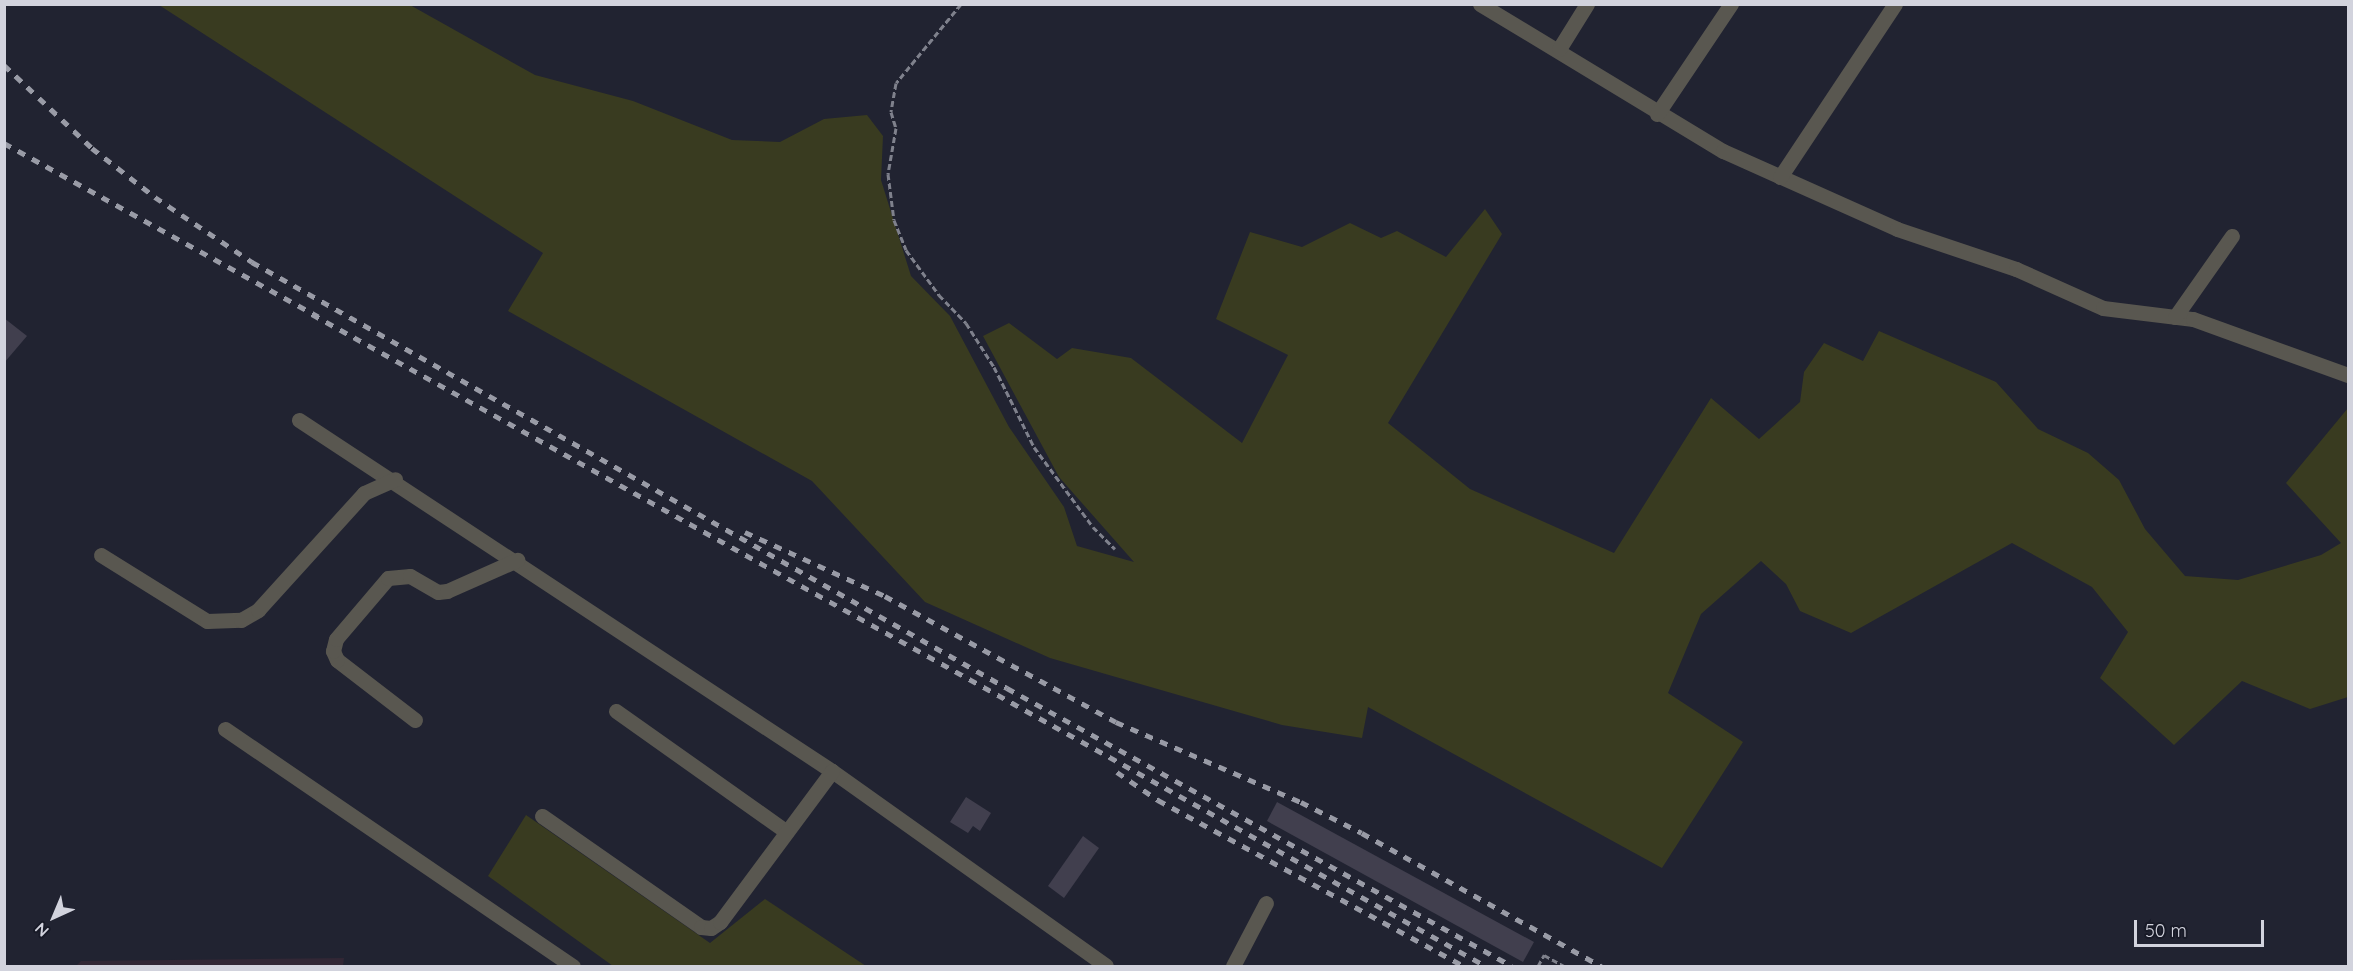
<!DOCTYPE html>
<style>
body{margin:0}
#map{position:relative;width:2353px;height:971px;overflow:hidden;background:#212331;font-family:Quicksand,sans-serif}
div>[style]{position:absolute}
.industrial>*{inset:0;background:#322735}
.green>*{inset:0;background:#393b20}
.building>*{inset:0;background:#413f4e}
.path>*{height:3px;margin-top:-1.5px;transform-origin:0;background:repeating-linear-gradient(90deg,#7f818c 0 6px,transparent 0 9px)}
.minor>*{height:15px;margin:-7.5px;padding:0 7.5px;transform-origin:7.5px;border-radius:7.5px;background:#595750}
.rail>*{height:4.5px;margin-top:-2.25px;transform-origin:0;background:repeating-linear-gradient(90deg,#999ba6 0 8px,transparent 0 16px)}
span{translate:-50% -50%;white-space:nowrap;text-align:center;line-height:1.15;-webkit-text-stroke:4.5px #181a27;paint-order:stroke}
.frame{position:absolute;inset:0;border:6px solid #d2d3dd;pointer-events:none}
.north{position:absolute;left:24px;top:887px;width:60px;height:60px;-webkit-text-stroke:4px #181a27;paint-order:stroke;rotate:224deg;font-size:16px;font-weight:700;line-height:24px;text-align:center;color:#d2d3dd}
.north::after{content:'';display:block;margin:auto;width:21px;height:27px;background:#d2d3dd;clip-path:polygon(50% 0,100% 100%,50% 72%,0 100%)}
.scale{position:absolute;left:2134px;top:920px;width:130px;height:27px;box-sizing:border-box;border:3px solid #d2d3dd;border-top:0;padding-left:8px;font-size:18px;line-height:21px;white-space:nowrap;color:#d2d3dd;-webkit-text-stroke:4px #181a27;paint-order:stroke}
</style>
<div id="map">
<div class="industrial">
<i style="clip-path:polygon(344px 958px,343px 966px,76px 966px,81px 961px)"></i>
</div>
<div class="green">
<i style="clip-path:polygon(159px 5px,410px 5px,535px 75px,633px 101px,732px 140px,780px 142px,824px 119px,867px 115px,883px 136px,881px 180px,911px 276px,950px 316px,1009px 427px,1064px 507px,1077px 546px,1134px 562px,1059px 477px,983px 336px,1009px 323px,1057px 359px,1072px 348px,1131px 358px,1242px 443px,1288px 355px,1216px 319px,1250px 232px,1302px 247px,1350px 223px,1381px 238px,1397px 231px,1446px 257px,1485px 209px,1502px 234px,1388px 423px,1470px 489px,1614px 553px,1711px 398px,1759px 439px,1800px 402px,1804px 372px,1824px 343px,1863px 361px,1879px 331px,1996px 382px,2038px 429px,2088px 453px,2119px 480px,2145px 529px,2185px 576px,2238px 580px,2321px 555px,2341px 543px,2286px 483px,2348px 408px,2348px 697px,2310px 709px,2242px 681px,2174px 745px,2100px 678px,2128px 632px,2092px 587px,2012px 543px,1851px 633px,1800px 611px,1786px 584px,1761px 561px,1701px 614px,1668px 693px,1743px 742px,1662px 868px,1368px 707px,1362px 738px,1282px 725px,1050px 658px,925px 602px,812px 481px,508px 311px,543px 253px)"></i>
<i style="clip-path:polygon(526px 815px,710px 943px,765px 899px,866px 966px,613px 966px,488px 876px)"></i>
</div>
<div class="building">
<i style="clip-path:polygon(4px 318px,27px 336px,4px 363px)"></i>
<i style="clip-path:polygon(966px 797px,991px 813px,980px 831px,973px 826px,968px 833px,950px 822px)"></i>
<i style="clip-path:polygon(1277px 802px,1534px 942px,1523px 962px,1267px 821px)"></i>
<i style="clip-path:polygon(1083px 836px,1099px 848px,1064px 898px,1048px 886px)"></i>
</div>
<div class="path">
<i style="left:961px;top:4px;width:102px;rotate:129.4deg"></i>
<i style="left:896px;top:83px;width:29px;rotate:100deg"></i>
<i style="left:891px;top:112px;width:17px;rotate:73deg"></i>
<i style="left:896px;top:128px;width:47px;rotate:99.9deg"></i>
<i style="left:888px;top:174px;width:46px;rotate:82.6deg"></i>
<i style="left:894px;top:220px;width:32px;rotate:68deg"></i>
<i style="left:906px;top:250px;width:56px;rotate:53.7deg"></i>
<i style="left:939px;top:295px;width:39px;rotate:46deg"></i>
<i style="left:966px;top:323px;width:52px;rotate:57.5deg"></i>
<i style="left:994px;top:367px;width:89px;rotate:63.4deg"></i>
<i style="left:1034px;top:447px;width:99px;rotate:53.6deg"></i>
<i style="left:1093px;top:527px;width:31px;rotate:45deg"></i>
<i style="left:1538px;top:966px;width:13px;rotate:-61deg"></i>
<i style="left:1544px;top:955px;width:23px;rotate:29deg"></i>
</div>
<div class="minor">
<i style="left:1480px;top:4px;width:284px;rotate:31.2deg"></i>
<i style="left:1723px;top:151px;width:191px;rotate:24.1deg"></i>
<i style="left:1897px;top:229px;width:126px;rotate:18.6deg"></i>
<i style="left:2016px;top:269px;width:95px;rotate:24.1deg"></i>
<i style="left:2103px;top:308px;width:91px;rotate:7deg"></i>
<i style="left:2193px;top:319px;width:165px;rotate:19.9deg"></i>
<i style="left:1559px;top:49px;width:53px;rotate:-58.1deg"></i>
<i style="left:1657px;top:114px;width:133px;rotate:-56.1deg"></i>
<i style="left:1780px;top:177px;width:208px;rotate:-56.4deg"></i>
<i style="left:2175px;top:317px;width:99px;rotate:-54.9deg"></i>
<i style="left:299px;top:420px;width:638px;rotate:33.37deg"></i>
<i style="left:832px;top:771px;width:336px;rotate:35.4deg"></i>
<i style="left:101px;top:555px;width:125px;rotate:31.9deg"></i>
<i style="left:207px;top:621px;width:34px;rotate:-2deg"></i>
<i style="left:241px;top:620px;width:20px;rotate:-30deg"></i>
<i style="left:258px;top:610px;width:158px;rotate:-47.8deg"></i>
<i style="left:364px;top:493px;width:34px;rotate:-24deg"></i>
<i style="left:616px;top:711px;width:209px;rotate:35.3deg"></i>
<i style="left:415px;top:720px;width:98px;rotate:-142.4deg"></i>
<i style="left:337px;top:660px;width:10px;rotate:-114deg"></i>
<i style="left:333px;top:651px;width:12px;rotate:-76deg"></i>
<i style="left:336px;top:639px;width:80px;rotate:-49.6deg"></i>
<i style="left:388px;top:578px;width:22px;rotate:-5deg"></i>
<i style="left:410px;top:576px;width:32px;rotate:30deg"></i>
<i style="left:438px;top:592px;width:9px;rotate:-6deg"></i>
<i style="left:447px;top:591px;width:77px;rotate:-23.9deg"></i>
<i style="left:225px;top:729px;width:421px;rotate:34.3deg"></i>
<i style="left:542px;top:816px;width:194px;rotate:34.9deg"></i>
<i style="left:701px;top:927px;width:10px;rotate:6deg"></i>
<i style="left:711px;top:928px;width:11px;rotate:-34deg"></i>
<i style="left:720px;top:922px;width:188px;rotate:-53.4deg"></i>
<i style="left:1233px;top:966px;width:71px;rotate:-62.4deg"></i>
</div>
<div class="rail">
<i style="left:4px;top:65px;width:121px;rotate:43.3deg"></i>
<i style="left:92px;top:148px;width:80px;rotate:37.9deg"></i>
<i style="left:155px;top:197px;width:117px;rotate:33.8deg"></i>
<i style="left:252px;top:262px;width:867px;rotate:29.43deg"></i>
<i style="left:1007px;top:688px;width:576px;rotate:28.83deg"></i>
<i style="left:4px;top:143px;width:359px;rotate:28.9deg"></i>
<i style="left:312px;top:314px;width:1343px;rotate:29.05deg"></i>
<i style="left:745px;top:532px;width:154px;rotate:24.6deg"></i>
<i style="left:885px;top:596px;width:263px;rotate:28.6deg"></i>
<i style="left:1116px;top:722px;width:202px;rotate:23.4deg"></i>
<i style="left:1301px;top:802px;width:68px;rotate:26.9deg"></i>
<i style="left:1362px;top:833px;width:274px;rotate:29.1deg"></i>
<i style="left:1117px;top:772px;width:50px;rotate:34.3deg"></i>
<i style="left:1158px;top:800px;width:348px;rotate:28.5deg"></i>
</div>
<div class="frame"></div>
<div class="north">N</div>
<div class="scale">50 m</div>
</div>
